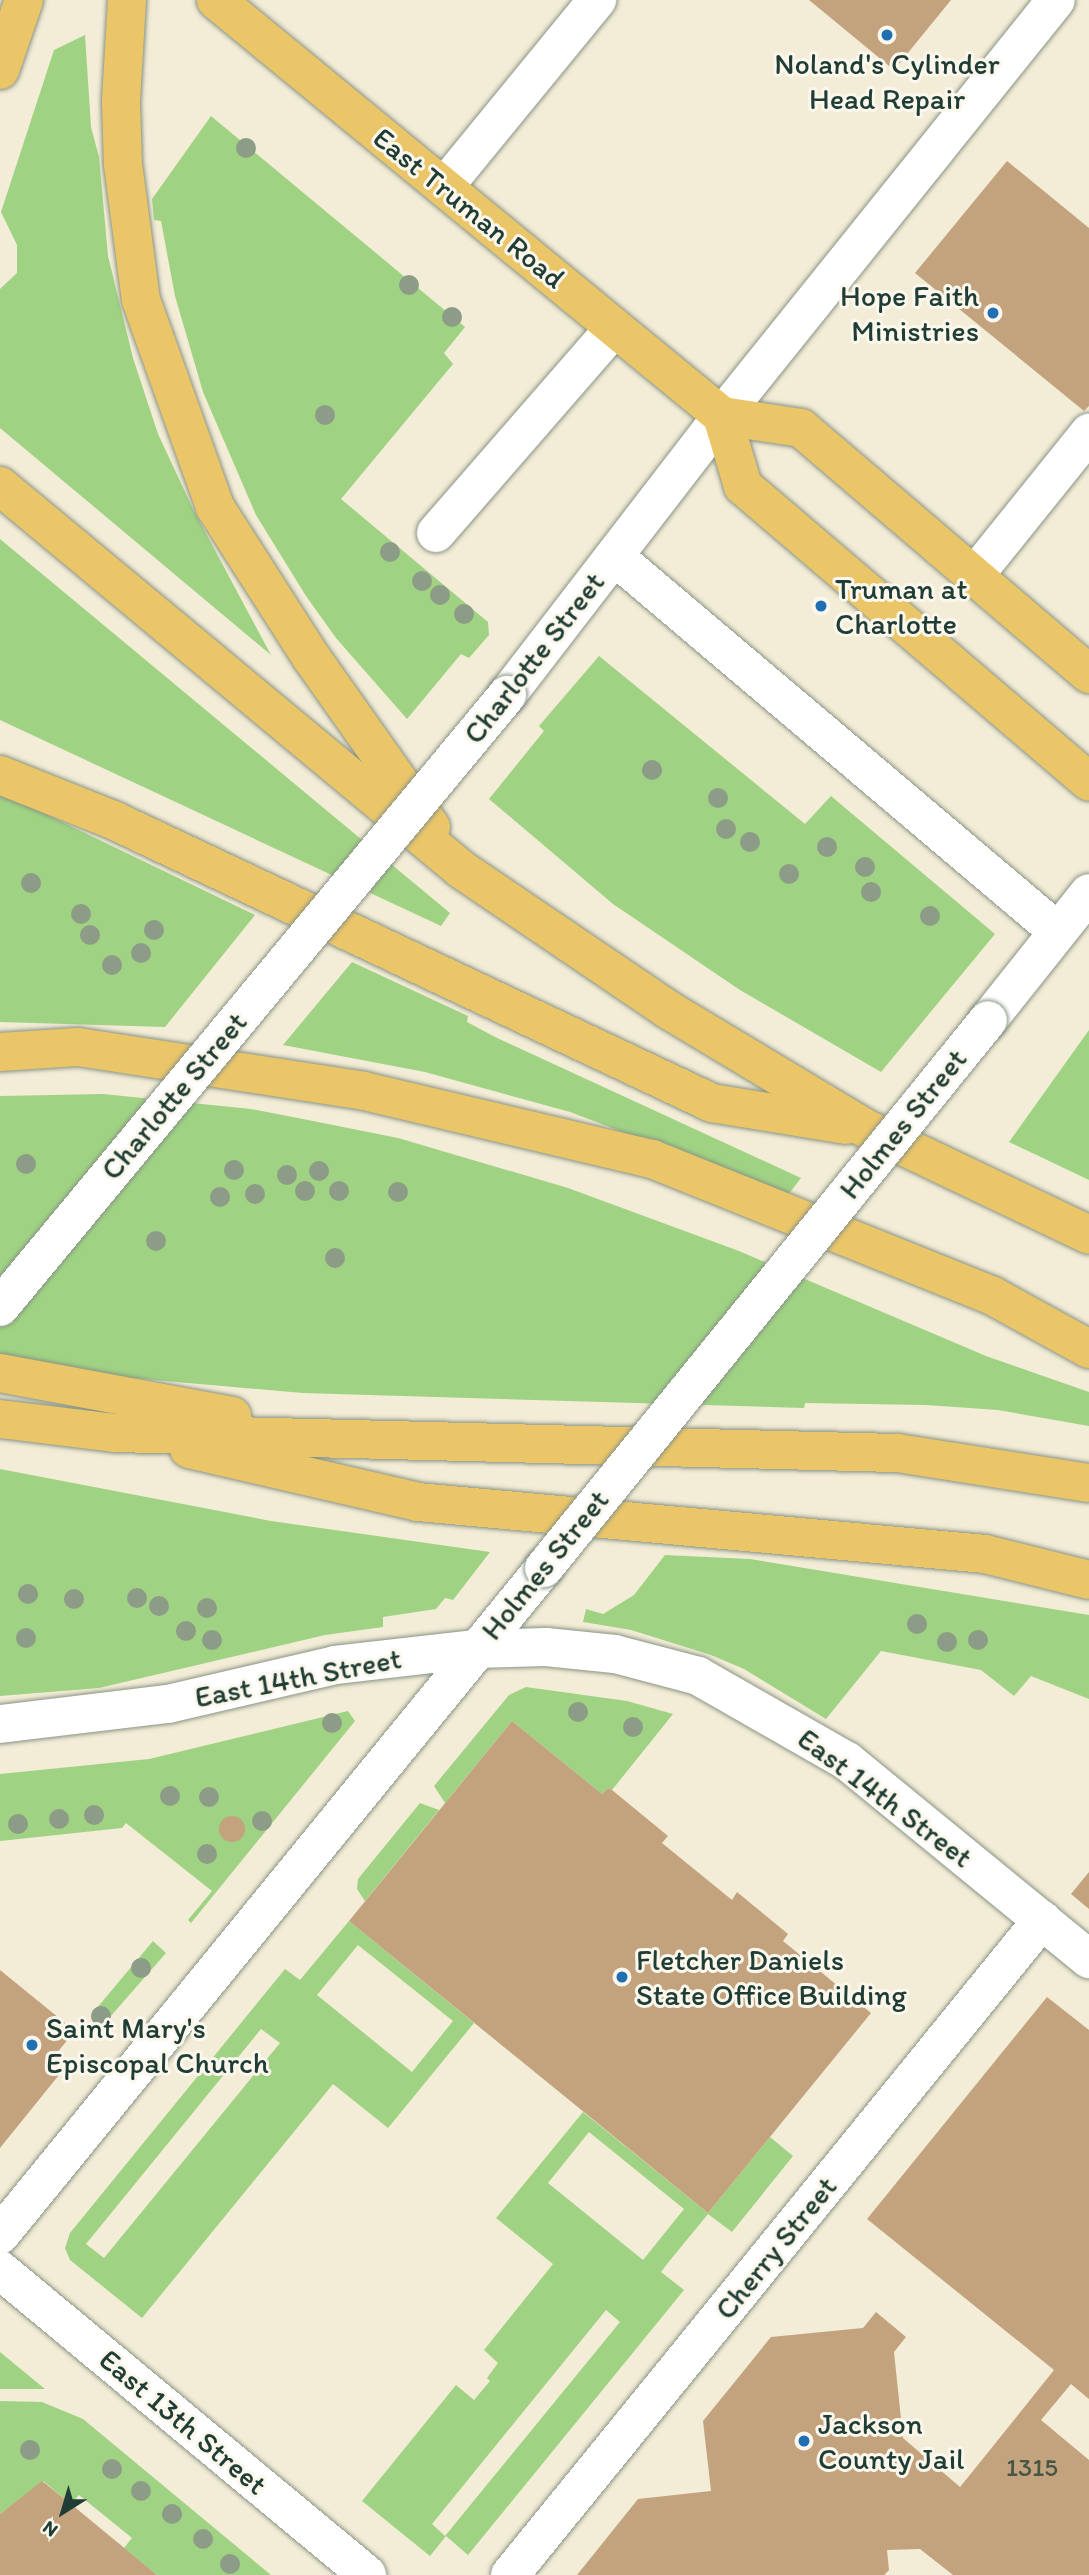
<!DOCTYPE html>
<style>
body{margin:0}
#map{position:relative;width:1089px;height:2575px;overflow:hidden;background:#f3ecd6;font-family:Itim,sans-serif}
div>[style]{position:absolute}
.green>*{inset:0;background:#9fd383}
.building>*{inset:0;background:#c3a37e}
.round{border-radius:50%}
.roads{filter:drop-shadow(0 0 2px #899485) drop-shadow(0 0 2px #899485)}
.minor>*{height:38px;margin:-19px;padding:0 19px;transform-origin:19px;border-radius:19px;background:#fff}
.major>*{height:38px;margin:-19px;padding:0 19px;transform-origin:19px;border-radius:19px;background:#ebc669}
.highway>*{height:38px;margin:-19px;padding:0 19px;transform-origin:19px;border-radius:19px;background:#ebc669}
.bridges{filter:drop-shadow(0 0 2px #899485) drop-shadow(0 0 2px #899485)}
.minor-bridge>*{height:38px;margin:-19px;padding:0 19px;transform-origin:19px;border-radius:19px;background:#fff}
.trees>*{width:20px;height:20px;margin:-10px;border-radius:50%;background:#8d9c86}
.dots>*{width:19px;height:19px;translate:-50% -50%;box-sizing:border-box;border:4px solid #fbf7ec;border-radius:50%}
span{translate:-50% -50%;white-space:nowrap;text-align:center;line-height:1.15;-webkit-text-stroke:6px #fbf7ec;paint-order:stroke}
.number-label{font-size:26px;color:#485646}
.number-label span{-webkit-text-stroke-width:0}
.poi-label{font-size:30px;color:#1f3d34}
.right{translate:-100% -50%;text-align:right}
.left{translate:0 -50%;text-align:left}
.street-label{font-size:30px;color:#1f3d34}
.north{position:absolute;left:28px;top:2477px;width:70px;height:70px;-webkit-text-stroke:5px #fbf7ec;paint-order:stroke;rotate:217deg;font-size:19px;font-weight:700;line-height:28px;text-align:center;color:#1f3d34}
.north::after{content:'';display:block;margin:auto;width:24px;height:32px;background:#1f3d34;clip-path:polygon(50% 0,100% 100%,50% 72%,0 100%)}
</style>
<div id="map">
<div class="green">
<i style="clip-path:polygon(85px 35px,91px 127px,99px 157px,108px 256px,133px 358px,158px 434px,194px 511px,271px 655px,0 428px,0 289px,17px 273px,17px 245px,1px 212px,54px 50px)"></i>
<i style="clip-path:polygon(211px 116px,465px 327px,444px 353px,453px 364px,341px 499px,488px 622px,489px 635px,469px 658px,461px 654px,407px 719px,336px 638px,306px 596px,256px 515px,203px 392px,175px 296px,161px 221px,154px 220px,152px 199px)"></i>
<i style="clip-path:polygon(0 539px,450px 913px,441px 926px,0 720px)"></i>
<i style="clip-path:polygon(599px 656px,805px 824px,831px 796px,995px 934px,881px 1072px,740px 990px,613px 904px,489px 799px,544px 731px,539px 726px)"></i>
<i style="clip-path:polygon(0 792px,255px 915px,165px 1027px,0 1022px)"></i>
<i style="clip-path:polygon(352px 962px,468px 1016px,467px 1022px,495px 1037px,801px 1178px,788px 1195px,570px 1112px,425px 1072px,283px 1045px)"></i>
<i style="clip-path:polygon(1089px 1030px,1089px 1180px,1009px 1142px)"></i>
<i style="clip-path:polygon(103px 1094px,251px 1109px,313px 1121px,398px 1138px,568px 1188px,739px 1251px,986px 1356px,1089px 1392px,1089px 1426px,998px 1410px,926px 1405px,805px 1403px,804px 1408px,303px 1393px,131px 1378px,0 1355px,0 1096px)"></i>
<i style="clip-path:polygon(0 1469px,271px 1521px,490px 1552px,453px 1600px,445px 1598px,436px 1609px,383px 1617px,383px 1627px,325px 1635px,99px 1688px,0 1696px)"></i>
<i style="clip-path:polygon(665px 1555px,750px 1559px,1089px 1615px,1089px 1699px,1031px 1676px,1014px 1696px,981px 1670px,881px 1651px,826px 1719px,744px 1669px,711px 1655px,631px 1630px,583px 1622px,586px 1609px,603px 1614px,634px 1595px)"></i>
<i style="clip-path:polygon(526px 1687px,627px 1701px,673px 1714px,612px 1790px,608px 1788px,602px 1794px,512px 1721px,445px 1803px,434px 1786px,509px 1695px)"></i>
<i style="clip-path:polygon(348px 1711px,355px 1721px,191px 1923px,188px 1920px,212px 1891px,126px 1823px,122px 1828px,0 1841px,0 1774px,149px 1759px)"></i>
<i style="clip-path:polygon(420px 1803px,439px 1810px,365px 1901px,357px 1889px,358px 1879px)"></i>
<i style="clip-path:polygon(evenodd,349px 1921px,474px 2023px,388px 2128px,333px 2084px,142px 2318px,70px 2260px,65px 2248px,70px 2233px,285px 1969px,300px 1980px,349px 1921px,358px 1945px,453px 2021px,412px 2072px,317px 1995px,358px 1945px,349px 1921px,261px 2029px,280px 2043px,104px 2258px,86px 2244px,261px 2029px)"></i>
<i style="clip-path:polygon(153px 1941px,166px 1953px,103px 2025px,91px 2015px)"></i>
<i style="clip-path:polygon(evenodd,583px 2112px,708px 2213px,770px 2137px,793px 2156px,732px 2232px,708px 2214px,667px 2264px,661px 2272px,684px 2290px,468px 2555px,446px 2536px,430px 2556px,362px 2501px,456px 2385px,474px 2400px,490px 2381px,487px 2378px,498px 2363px,484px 2350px,553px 2264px,496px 2218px,583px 2112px,589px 2132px,684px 2209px,643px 2260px,548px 2183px,589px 2132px,583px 2112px,606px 2310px,620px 2322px,445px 2536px,432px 2524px,606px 2310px)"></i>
<i style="clip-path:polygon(0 2352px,45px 2389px,0 2389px)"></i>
<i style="clip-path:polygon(0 2401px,42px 2402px,83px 2419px,271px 2575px,157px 2575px,124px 2548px,132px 2538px,79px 2495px,71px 2504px,43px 2481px,0 2514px)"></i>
</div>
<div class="building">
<i style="clip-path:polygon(809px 0,951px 0,894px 70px)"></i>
<i style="clip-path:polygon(1007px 161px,1089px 228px,1089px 406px,1084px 411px,915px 273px)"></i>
<i style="clip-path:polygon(512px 1721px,602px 1794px,608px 1788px,612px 1790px,668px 1836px,662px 1843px,732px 1900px,737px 1892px,788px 1934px,783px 1941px,871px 2013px,708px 2213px,349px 1921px)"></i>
<i class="round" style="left:219px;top:1816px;width:26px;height:26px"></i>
<i style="clip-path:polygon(1089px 1872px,1089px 1909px,1071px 1894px)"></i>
<i style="clip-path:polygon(0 1970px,75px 2031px,51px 2060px,63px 2070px,0 2148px)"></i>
<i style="clip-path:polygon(1047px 1997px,1089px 2030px,1089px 2399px,1071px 2384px,1041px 2420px,1089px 2460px,1089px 2575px,953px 2575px,920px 2549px,887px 2550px,889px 2570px,884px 2575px,577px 2575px,638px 2499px,711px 2491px,703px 2421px,771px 2337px,863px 2328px,876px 2312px,906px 2337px,894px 2352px,903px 2438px,960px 2487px,969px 2476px,1054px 2370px,867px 2219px)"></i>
<i style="clip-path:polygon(42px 2481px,71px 2504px,157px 2575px,0 2575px,0 2514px)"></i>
</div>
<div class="roads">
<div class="minor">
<i style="left:444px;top:187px;width:242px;rotate:-50.7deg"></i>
<i style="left:436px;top:533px;width:271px;rotate:-49deg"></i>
<i style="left:614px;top:556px;width:580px;rotate:40.25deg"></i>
<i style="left:974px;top:576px;width:184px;rotate:-51.2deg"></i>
<i style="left:507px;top:695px;width:352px;rotate:-52.4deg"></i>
<i style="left:722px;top:416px;width:533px;rotate:-51.24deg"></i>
<i style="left:988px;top:1020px;width:162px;rotate:-51.5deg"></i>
<i style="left:0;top:1724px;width:169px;rotate:-6.8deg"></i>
<i style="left:168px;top:1704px;width:171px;rotate:-13.1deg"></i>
<i style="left:335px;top:1665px;width:142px;rotate:-6.5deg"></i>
<i style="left:476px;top:1649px;width:70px;rotate:-1.6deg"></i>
<i style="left:546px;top:1647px;width:69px;rotate:5.8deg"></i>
<i style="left:615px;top:1654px;width:86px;rotate:14.8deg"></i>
<i style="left:698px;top:1676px;width:172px;rotate:29.7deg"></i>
<i style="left:847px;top:1761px;width:313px;rotate:39.3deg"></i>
<i style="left:0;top:2235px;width:861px;rotate:-50.8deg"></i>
<i style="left:0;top:2270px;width:477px;rotate:39.7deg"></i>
<i style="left:510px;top:2575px;width:844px;rotate:-50.92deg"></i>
</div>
<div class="major">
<i style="left:216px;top:0;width:655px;rotate:39.42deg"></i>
<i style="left:722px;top:416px;width:80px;rotate:8.6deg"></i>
<i style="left:801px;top:428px;width:379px;rotate:40.5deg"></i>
<i style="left:722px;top:416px;width:73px;rotate:73.3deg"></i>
<i style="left:743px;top:486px;width:455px;rotate:40.5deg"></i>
</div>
<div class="highway">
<i style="left:127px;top:0;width:102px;rotate:93.4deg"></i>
<i style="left:121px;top:102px;width:62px;rotate:88.2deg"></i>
<i style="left:123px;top:164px;width:137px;rotate:82.5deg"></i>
<i style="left:141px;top:300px;width:220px;rotate:70.3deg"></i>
<i style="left:215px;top:507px;width:178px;rotate:57.4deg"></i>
<i style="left:311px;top:657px;width:208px;rotate:54.8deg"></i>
<i style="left:0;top:70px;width:74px;rotate:-71.1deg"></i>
<i style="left:0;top:486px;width:601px;rotate:39.73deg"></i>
<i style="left:462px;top:870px;width:248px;rotate:34.1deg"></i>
<i style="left:667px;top:1009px;width:231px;rotate:31deg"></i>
<i style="left:865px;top:1128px;width:248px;rotate:25.5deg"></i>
<i style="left:0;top:775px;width:122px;rotate:21.7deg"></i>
<i style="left:113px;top:820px;width:662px;rotate:25.29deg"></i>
<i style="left:712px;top:1103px;width:136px;rotate:9.3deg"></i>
<i style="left:0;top:1052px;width:78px;rotate:-3.7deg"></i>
<i style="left:78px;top:1047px;width:289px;rotate:8.7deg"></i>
<i style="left:364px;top:1091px;width:296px;rotate:13.3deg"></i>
<i style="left:652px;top:1159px;width:367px;rotate:21.9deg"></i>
<i style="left:993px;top:1296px;width:110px;rotate:28.9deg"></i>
<i style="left:0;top:1373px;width:236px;rotate:10.5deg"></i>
<i style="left:0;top:1419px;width:117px;rotate:6.9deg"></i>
<i style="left:116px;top:1433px;width:781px;rotate:1.47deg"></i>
<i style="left:897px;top:1453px;width:194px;rotate:8.9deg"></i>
<i style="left:189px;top:1449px;width:235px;rotate:13deg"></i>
<i style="left:418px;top:1502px;width:569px;rotate:5.24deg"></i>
<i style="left:985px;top:1554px;width:107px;rotate:14deg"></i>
</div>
</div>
<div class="bridges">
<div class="minor-bridge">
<i style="left:0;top:1307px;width:795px;rotate:-50.36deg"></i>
<i style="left:544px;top:1568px;width:705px;rotate:-50.98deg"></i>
</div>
</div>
<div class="trees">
<i style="left:246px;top:148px"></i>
<i style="left:409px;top:285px"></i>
<i style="left:452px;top:317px"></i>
<i style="left:325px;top:415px"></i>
<i style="left:390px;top:552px"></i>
<i style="left:422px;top:581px"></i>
<i style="left:440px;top:595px"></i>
<i style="left:464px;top:614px"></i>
<i style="left:652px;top:770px"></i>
<i style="left:718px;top:798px"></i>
<i style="left:726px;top:829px"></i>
<i style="left:750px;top:842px"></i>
<i style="left:827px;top:847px"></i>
<i style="left:865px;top:867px"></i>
<i style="left:789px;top:874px"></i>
<i style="left:31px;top:883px"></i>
<i style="left:871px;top:892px"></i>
<i style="left:81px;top:914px"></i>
<i style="left:930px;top:916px"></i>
<i style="left:154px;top:930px"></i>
<i style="left:90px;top:935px"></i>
<i style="left:141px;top:953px"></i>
<i style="left:112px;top:965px"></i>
<i style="left:26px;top:1164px"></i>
<i style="left:234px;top:1170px"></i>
<i style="left:319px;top:1171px"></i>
<i style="left:287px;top:1175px"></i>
<i style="left:305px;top:1191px"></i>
<i style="left:339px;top:1191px"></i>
<i style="left:398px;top:1192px"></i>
<i style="left:255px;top:1194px"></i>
<i style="left:220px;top:1197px"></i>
<i style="left:156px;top:1241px"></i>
<i style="left:335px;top:1258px"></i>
<i style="left:28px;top:1594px"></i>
<i style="left:137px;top:1598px"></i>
<i style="left:74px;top:1599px"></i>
<i style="left:159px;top:1606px"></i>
<i style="left:207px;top:1608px"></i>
<i style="left:917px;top:1624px"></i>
<i style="left:186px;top:1631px"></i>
<i style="left:26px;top:1638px"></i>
<i style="left:212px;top:1640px"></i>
<i style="left:978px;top:1640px"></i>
<i style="left:947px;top:1642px"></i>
<i style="left:578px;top:1712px"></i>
<i style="left:332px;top:1723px"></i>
<i style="left:633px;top:1727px"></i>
<i style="left:170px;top:1796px"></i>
<i style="left:209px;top:1797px"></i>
<i style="left:94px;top:1815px"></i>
<i style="left:59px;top:1819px"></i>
<i style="left:262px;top:1821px"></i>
<i style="left:18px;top:1824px"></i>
<i style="left:207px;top:1854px"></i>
<i style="left:141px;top:1968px"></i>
<i style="left:101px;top:2016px"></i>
<i style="left:30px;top:2450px"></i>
<i style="left:112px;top:2469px"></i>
<i style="left:141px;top:2491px"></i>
<i style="left:172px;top:2514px"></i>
<i style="left:203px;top:2539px"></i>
<i style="left:230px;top:2564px"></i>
</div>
<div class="dots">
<i style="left:887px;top:35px;background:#1f6fb2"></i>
<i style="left:993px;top:313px;background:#1f6fb2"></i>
<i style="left:821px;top:606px;background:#1f6fb2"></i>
<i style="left:622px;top:1977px;background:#1f6fb2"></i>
<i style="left:32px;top:2045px;background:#1f6fb2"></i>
<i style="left:804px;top:2441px;background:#1f6fb2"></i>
</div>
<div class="number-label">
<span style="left:1032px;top:2468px">1315</span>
</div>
<div class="poi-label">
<span style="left:887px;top:81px">Noland's Cylinder<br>Head Repair</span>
<span class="right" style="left:979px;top:313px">Hope Faith<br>Ministries</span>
<span class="left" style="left:835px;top:606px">Truman at<br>Charlotte</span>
<span class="left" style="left:636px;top:1977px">Fletcher Daniels<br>State Office Building</span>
<span class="left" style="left:46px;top:2045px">Saint Mary's<br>Episcopal Church</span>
<span class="left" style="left:818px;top:2441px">Jackson<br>County Jail</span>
</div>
<div class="street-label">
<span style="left:469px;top:208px;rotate:39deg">East Truman Road</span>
<span style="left:534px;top:658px;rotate:-52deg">Charlotte Street</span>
<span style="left:174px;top:1096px;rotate:-50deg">Charlotte Street</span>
<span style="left:903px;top:1124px;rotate:-51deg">Holmes Street</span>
<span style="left:545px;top:1565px;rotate:-51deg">Holmes Street</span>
<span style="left:298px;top:1678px;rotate:-11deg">East 14th Street</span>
<span style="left:885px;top:1798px;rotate:37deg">East 14th Street</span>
<span style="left:776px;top:2248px;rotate:-51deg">Cherry Street</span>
<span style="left:183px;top:2422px;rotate:40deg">East 13th Street</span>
</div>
<div class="north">N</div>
</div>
